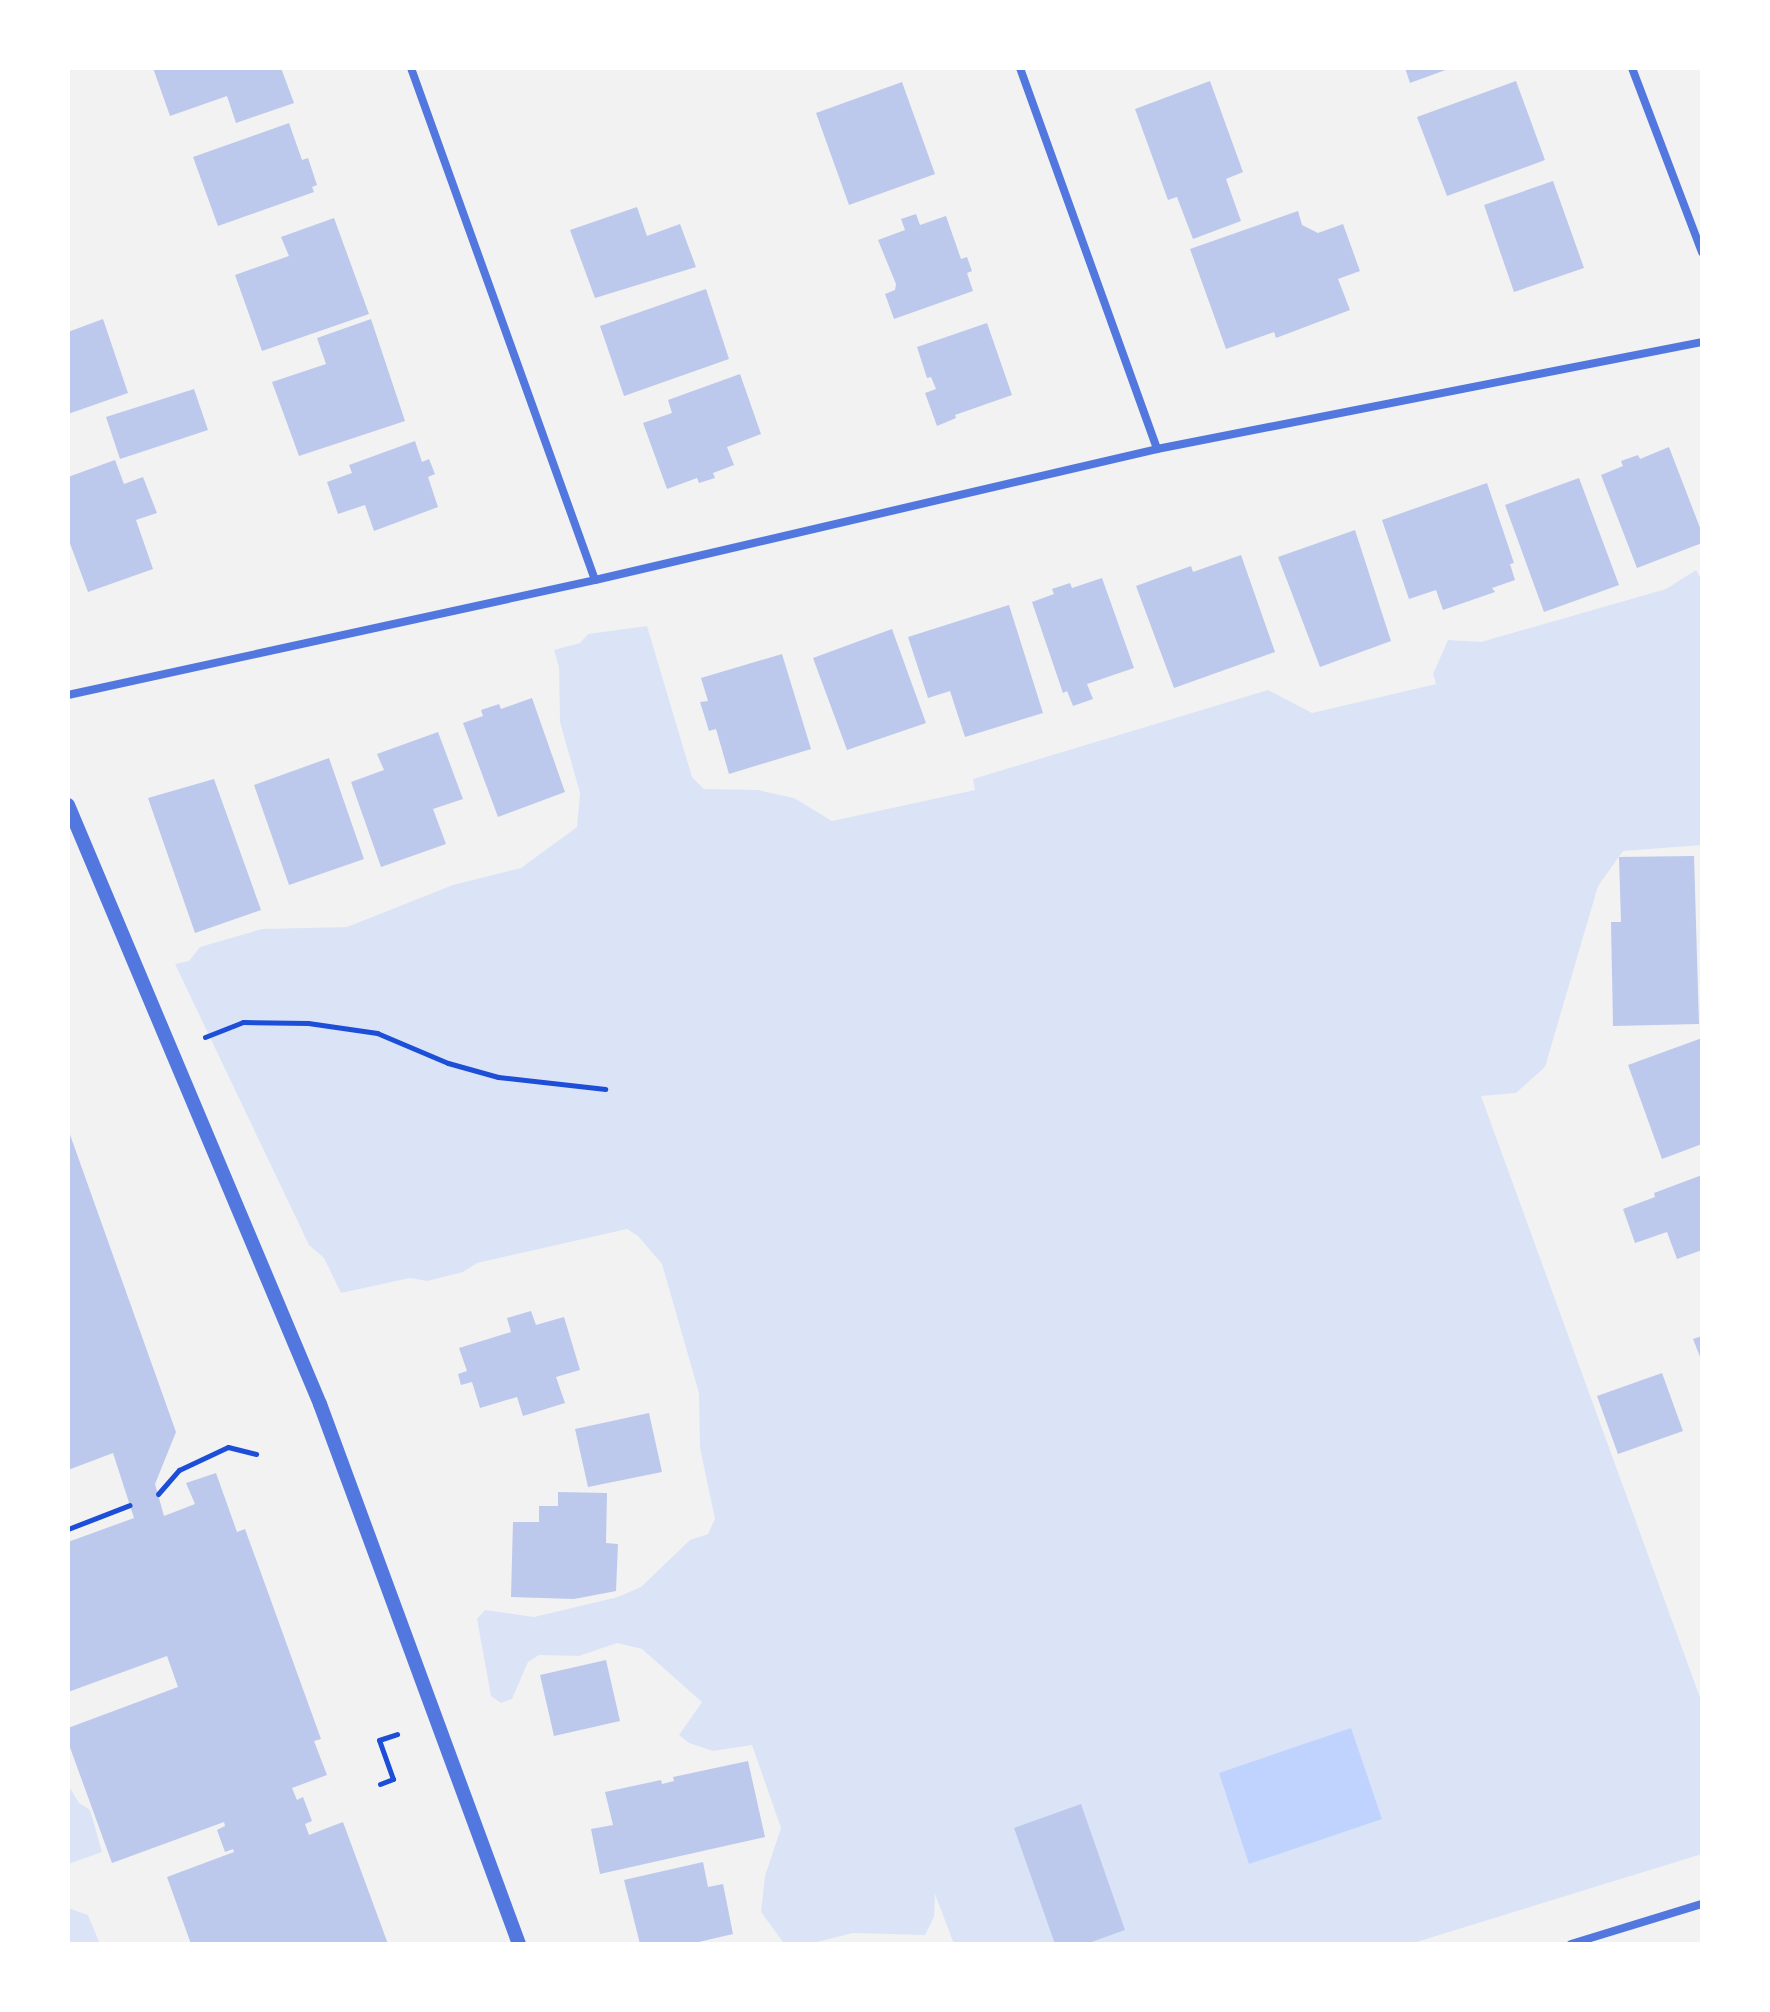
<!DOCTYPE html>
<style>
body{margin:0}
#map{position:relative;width:1770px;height:2012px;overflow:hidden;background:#f2f2f2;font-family:Inter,sans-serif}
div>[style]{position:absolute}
.green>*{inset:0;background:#dbe4f7}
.water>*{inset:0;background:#bfd3fe}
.building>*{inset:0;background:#bdc9ec}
.path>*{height:5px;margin:-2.5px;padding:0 2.5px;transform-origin:2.5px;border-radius:2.5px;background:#1d4ed8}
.minor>*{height:8px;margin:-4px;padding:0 4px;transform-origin:4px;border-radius:4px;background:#5277de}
.tertiary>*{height:14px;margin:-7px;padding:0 7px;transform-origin:7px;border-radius:7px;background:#5277de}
span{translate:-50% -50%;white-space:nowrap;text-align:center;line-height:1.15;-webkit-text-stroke:6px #fff;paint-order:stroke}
.frame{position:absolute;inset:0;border:70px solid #fff;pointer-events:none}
</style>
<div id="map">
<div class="green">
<i style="clip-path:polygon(1696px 570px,1702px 581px,1702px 845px,1623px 851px,1598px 886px,1545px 1067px,1516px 1093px,1481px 1096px,1702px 1703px,1702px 1854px,1410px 1944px,954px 1944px,935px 1894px,934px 1917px,925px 1935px,853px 1933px,809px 1944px,789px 1944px,783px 1942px,761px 1912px,765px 1876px,781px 1828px,752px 1745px,713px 1751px,689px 1743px,679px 1735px,702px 1702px,642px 1649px,617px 1643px,579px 1656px,539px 1655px,528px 1662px,512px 1699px,501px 1703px,491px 1696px,477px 1619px,485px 1610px,534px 1617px,618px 1597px,641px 1587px,690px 1540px,708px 1534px,715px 1519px,700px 1448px,699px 1393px,662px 1264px,638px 1236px,627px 1229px,477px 1263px,463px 1272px,427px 1281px,410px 1278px,341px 1293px,324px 1258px,309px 1245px,175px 964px,189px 961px,200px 947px,262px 929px,347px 927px,453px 885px,521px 868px,577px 827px,580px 793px,560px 722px,559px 667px,554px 650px,580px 643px,588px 634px,647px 626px,692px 777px,704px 789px,758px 790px,794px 798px,832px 821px,975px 790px,973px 779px,1268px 690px,1312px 713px,1436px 684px,1433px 674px,1448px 640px,1481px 642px,1666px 589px)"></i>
<i style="clip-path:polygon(68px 1785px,79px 1803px,90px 1810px,102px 1852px,68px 1864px)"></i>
<i style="clip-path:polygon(68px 1908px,88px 1915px,100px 1944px,68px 1944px)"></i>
</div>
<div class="water">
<i style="clip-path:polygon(1351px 1728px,1382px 1819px,1249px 1864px,1219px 1773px)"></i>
</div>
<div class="building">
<i style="clip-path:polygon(153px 68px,281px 68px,294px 103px,236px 123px,227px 96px,170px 116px)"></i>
<i style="clip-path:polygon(1405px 68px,1451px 68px,1410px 83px)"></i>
<i style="clip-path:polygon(1210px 81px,1243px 172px,1226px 179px,1241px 221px,1193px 239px,1177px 197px,1168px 200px,1135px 109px)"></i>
<i style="clip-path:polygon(1516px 81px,1545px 160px,1447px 196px,1417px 117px)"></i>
<i style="clip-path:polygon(902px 82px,935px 174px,849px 205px,816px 113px)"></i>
<i style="clip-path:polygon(289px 123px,302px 160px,308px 158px,317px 185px,312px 187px,314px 192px,218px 226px,193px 157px)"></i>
<i style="clip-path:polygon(1553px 181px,1584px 268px,1514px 292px,1484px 205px)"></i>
<i style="clip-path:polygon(637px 207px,647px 236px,680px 224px,696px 267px,595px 298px,570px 230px)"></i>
<i style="clip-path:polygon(1298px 211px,1302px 225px,1318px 233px,1343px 224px,1360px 271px,1338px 279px,1350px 310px,1276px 338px,1274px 332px,1226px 349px,1190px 249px)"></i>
<i style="clip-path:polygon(916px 214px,920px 225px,946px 216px,961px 259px,967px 257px,972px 271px,967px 273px,973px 291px,894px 319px,885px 294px,895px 290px,896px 284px,878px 240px,905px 230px,901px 219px)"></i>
<i style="clip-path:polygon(334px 218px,369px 314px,262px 351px,235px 275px,289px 256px,281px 237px)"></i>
<i style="clip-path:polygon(706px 289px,729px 359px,624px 396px,600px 326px)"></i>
<i style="clip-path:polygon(103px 319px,128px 393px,68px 414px,68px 332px)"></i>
<i style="clip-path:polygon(371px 319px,405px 421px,299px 456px,272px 382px,326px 364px,317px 338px)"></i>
<i style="clip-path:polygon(987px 323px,1012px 395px,955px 415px,956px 418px,937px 426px,925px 393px,936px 389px,931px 377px,927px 378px,917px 347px)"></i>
<i style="clip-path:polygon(740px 374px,761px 434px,727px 447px,734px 465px,713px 473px,715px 478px,699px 483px,697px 478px,667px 489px,643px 423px,672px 413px,668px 400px)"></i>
<i style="clip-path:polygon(194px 389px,208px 430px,120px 459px,106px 417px)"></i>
<i style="clip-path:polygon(415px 441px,422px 462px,429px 459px,435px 474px,428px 477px,438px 507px,374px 531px,365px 505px,338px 514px,327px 482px,352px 473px,349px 465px)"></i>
<i style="clip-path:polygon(1669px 447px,1702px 533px,1702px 543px,1637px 568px,1601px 475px,1623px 466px,1621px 461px,1638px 455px,1640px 459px)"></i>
<i style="clip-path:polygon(115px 460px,124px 484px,143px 477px,157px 513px,136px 520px,153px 569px,88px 592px,68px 538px,68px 477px)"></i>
<i style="clip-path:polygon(1579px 478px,1619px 585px,1544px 612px,1505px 505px)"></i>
<i style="clip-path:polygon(1487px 483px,1514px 563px,1510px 564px,1515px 580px,1492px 588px,1495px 592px,1443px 610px,1436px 590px,1409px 599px,1382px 520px)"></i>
<i style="clip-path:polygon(1355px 530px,1391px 641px,1320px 667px,1278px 557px)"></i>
<i style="clip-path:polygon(1241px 555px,1275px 652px,1174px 688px,1136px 586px,1191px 566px,1193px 572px)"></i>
<i style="clip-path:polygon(1102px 578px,1134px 668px,1087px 684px,1093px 699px,1073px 706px,1067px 691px,1063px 693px,1032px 602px,1054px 594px,1052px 589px,1070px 583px,1072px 588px)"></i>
<i style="clip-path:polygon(1009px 605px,1043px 713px,965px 737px,950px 691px,928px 698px,908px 637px)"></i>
<i style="clip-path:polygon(892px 629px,926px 723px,847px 750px,813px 658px)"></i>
<i style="clip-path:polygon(782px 654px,811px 749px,729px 774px,716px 729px,709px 731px,700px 702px,708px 701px,701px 678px)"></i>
<i style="clip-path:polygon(532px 698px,565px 792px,498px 817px,463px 723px,483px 716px,481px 710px,499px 704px,501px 709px)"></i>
<i style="clip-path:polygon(438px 732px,463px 799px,433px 809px,446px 844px,381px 867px,351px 782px,384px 770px,377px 754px)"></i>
<i style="clip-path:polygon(329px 758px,364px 859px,289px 885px,254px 785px)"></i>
<i style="clip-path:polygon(214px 779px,261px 910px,195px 933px,148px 798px)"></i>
<i style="clip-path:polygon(1694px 856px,1699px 1024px,1613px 1026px,1611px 922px,1621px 922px,1619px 857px)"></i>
<i style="clip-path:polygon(1702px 1038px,1702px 1144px,1662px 1159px,1628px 1065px)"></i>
<i style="clip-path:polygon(68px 1129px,176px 1432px,155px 1484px,164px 1516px,195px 1504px,186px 1483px,216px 1473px,237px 1532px,245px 1529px,321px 1739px,314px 1741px,327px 1775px,292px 1788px,297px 1800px,303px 1797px,312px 1821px,305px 1824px,309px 1835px,343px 1822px,388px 1944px,191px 1944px,167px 1877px,234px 1852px,233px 1849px,225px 1852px,217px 1830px,225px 1826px,224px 1822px,112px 1863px,68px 1742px,68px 1728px,178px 1687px,167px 1656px,68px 1692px,68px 1542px,134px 1518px,113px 1453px,68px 1470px)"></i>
<i style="clip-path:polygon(1702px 1175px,1702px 1250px,1677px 1259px,1667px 1232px,1635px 1243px,1623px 1209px,1655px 1197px,1654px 1193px)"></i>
<i style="clip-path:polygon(531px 1311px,536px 1325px,564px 1317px,580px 1370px,556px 1377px,565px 1403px,523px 1416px,517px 1397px,480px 1408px,472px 1382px,461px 1385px,458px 1374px,467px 1371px,459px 1348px,511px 1332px,507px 1318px)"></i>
<i style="clip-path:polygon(1702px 1336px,1702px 1362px,1693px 1339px)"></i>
<i style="clip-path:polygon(1662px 1373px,1683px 1431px,1618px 1454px,1597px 1396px)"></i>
<i style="clip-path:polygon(649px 1413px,662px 1472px,588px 1487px,575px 1429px)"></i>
<i style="clip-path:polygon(558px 1492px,607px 1493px,606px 1543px,618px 1544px,616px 1591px,574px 1599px,511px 1597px,513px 1522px,539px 1522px,539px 1506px,558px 1506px)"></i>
<i style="clip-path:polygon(606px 1660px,620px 1721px,554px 1736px,540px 1675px)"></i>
<i style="clip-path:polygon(748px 1761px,765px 1837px,600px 1874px,591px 1829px,613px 1825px,605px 1792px,661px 1780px,662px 1784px,674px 1781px,673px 1777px)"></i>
<i style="clip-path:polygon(1081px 1804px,1125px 1930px,1086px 1944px,1055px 1944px,1014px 1828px)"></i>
<i style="clip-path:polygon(703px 1862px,708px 1887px,723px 1884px,733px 1934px,690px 1944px,640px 1944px,624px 1880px)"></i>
</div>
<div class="path">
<i style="left:205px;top:1037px;width:41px;rotate:-21.5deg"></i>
<i style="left:243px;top:1022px;width:65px;rotate:0.9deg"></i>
<i style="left:308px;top:1023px;width:70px;rotate:8.2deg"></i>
<i style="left:377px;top:1033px;width:77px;rotate:22.9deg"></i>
<i style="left:448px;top:1063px;width:52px;rotate:15.6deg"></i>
<i style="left:498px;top:1077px;width:108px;rotate:6.4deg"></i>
<i style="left:158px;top:1494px;width:32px;rotate:-49deg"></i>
<i style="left:179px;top:1470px;width:54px;rotate:-25.1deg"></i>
<i style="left:228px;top:1447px;width:29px;rotate:14deg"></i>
<i style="left:68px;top:1529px;width:66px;rotate:-21.2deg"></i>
<i style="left:380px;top:1784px;width:14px;rotate:-21deg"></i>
<i style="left:393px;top:1779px;width:41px;rotate:-109.7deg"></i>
<i style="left:379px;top:1740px;width:19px;rotate:-18deg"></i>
</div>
<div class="minor">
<i style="left:411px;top:68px;width:544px;rotate:70.23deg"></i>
<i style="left:1020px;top:68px;width:405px;rotate:70.2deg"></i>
<i style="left:1632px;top:68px;width:197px;rotate:69.2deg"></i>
<i style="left:68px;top:695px;width:539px;rotate:-12.31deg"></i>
<i style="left:595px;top:580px;width:577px;rotate:-13.12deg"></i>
<i style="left:1157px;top:449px;width:555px;rotate:-11.11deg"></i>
<i style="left:1571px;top:1944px;width:137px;rotate:-17deg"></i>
</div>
<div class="tertiary">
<i style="left:68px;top:805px;width:650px;rotate:67.18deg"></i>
<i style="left:320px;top:1404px;width:576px;rotate:69.77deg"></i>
</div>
<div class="frame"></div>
</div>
